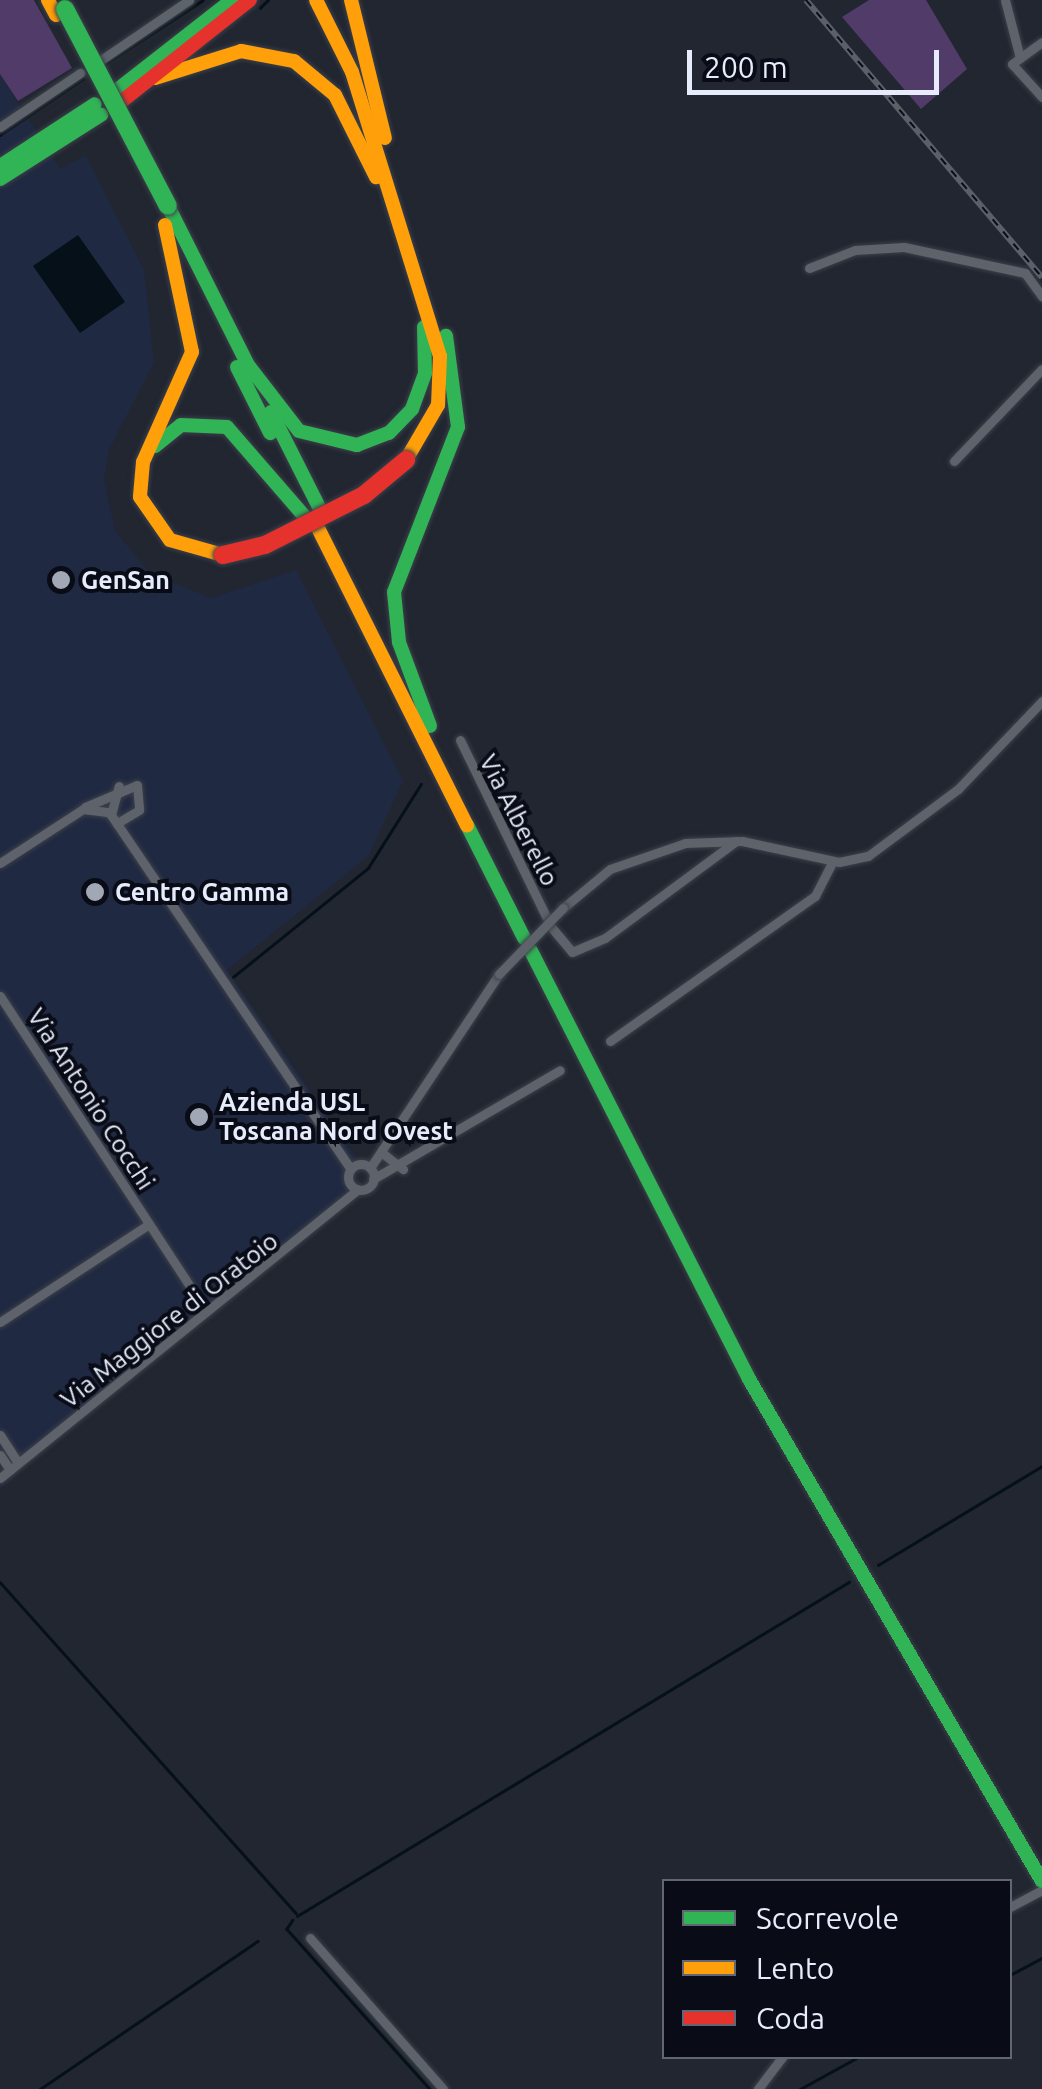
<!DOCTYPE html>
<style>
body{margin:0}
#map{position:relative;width:1042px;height:2089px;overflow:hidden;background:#212631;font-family:Ubuntu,sans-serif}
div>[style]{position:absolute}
.built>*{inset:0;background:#202942}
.green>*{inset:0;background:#513b68}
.water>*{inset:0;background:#051018}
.stream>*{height:2.5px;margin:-1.25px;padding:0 1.25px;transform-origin:1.25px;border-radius:1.25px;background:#051018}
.roads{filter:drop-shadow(0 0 2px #3c4049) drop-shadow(0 0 2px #3c4049)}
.street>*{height:9px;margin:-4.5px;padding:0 4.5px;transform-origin:4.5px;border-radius:4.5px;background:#5d626b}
.street>.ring{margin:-4.5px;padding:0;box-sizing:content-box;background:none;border:9px solid #5d626b;border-radius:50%}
.fast>*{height:14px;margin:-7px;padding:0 7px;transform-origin:7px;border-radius:7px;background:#30b455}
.slow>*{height:14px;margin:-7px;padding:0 7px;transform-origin:7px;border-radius:7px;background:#ff9f0a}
.jam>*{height:14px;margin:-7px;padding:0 7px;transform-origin:7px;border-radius:7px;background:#e5322d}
.rail>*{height:6px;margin-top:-3px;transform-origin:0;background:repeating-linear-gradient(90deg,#090c16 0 8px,#5b5f68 0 16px);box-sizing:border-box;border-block:2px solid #5b5f68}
.bridges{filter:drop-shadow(0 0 2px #3c4049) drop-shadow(0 0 2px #3c4049)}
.street-bridge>*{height:9px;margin:-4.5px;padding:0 4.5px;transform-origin:4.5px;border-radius:4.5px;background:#5d626b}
.fast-bridge>*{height:18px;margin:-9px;padding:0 9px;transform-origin:9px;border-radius:9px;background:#30b455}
.jam-bridge>*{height:18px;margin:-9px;padding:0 9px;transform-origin:9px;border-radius:9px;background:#e5322d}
.dots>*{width:28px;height:28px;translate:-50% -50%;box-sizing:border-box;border:5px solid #090c16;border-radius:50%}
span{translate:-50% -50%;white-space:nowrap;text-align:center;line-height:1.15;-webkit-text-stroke:8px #090c16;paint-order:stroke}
.poi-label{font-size:25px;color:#e6ecfb;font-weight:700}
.left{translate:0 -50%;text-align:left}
.street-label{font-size:25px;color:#e6ecfb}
.legend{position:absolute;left:662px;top:1879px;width:350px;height:180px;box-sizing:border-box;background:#090c16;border:2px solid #616672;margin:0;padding:12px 18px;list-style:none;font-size:30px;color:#e6ecfb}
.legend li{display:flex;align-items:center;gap:20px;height:50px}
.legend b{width:50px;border:2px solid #616672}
.scale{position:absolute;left:687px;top:50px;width:252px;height:45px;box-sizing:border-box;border:5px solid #e6ecfb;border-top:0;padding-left:12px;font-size:30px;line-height:35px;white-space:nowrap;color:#e6ecfb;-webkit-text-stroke:8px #090c16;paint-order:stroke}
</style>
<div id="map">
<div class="built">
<i style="clip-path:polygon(0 74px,60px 169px,86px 155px,144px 270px,154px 362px,109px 450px,104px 480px,115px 531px,150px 573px,211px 598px,296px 570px,403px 781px,368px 856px,227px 970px,357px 1159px,344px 1195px,31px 1449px,0 1489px)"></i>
</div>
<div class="green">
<i style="clip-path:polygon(0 0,34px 0,72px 68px,18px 101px,0 74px)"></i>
<i style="clip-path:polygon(869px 0,926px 0,967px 69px,921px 109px,842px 17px)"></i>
</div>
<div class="water">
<i style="clip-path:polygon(78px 235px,125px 302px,80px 333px,33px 266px)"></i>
</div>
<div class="stream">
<i style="left:260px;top:8px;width:11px;rotate:-45deg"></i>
<i style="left:104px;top:65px;width:118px;rotate:-33.3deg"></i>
<i style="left:0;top:135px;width:100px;rotate:-34deg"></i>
<i style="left:233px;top:977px;width:174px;rotate:-38.9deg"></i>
<i style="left:368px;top:868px;width:99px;rotate:-57.8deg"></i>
<i style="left:878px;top:1565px;width:192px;rotate:-31.1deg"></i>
<i style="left:0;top:1582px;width:444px;rotate:48.2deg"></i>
<i style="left:297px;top:1916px;width:645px;rotate:-31.18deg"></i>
<i style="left:293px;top:1920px;width:11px;rotate:124deg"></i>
<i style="left:287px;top:1929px;width:215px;rotate:48.2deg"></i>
<i style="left:1010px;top:1975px;width:36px;rotate:-28deg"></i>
<i style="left:40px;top:2089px;width:263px;rotate:-34.2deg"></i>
<i style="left:800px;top:2089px;width:68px;rotate:-28.8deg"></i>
</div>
<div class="roads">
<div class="street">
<i style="left:1005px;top:0;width:60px;rotate:75.5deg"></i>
<i style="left:1020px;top:58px;width:10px;rotate:143deg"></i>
<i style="left:1012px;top:64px;width:45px;rotate:47.7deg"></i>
<i style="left:1020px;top:58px;width:27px;rotate:-36deg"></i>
<i style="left:101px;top:60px;width:107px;rotate:-34.3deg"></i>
<i style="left:0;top:127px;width:97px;rotate:-34deg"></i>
<i style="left:809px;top:268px;width:49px;rotate:-21.4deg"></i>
<i style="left:855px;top:250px;width:49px;rotate:-3.5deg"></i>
<i style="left:904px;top:247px;width:124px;rotate:12.1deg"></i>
<i style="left:1025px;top:273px;width:29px;rotate:54deg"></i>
<i style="left:954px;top:461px;width:127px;rotate:-46.3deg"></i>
<i style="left:460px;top:740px;width:196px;rotate:64deg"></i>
<i style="left:85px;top:807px;width:56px;rotate:-22.9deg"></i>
<i style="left:137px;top:785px;width:25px;rotate:85deg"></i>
<i style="left:139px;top:810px;width:26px;rotate:149deg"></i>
<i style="left:111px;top:815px;width:30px;rotate:-75deg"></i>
<i style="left:0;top:863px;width:99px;rotate:-33deg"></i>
<i style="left:83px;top:809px;width:26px;rotate:7deg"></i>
<i style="left:109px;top:812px;width:431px;rotate:55.9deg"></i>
<i style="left:563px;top:908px;width:61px;rotate:-39.7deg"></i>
<i style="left:610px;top:869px;width:79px;rotate:-19.1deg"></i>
<i style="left:685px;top:843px;width:57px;rotate:-2deg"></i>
<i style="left:742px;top:841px;width:99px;rotate:12.2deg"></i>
<i style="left:839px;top:862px;width:30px;rotate:-12deg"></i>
<i style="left:868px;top:856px;width:112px;rotate:-36.7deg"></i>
<i style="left:958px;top:789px;width:122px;rotate:-46.3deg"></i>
<i style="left:552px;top:928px;width:31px;rotate:50deg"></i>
<i style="left:572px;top:952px;width:36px;rotate:-23deg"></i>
<i style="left:605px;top:938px;width:163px;rotate:-36.5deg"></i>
<i style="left:0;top:996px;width:347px;rotate:56.8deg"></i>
<i style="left:610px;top:1041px;width:251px;rotate:-35.3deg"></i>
<i style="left:815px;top:896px;width:39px;rotate:-63deg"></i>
<i style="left:381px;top:1152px;width:28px;rotate:38deg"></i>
<i class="ring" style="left:348px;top:1164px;width:17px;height:17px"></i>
<i style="left:370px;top:1168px;width:233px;rotate:-56.4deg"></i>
<i style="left:373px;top:1179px;width:216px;rotate:-30.2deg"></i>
<i style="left:0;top:1322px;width:178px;rotate:-33.3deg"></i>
<i style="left:0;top:1435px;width:33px;rotate:57deg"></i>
<i style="left:0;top:1455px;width:18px;rotate:56deg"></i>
<i style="left:0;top:1478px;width:460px;rotate:-38.9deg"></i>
<i style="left:1010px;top:1907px;width:36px;rotate:-28deg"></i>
<i style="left:310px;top:1938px;width:201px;rotate:48.6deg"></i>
<i style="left:758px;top:2089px;width:41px;rotate:-52.9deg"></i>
</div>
<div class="fast">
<i style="left:117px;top:90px;width:146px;rotate:-38deg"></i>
<i style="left:0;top:166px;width:113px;rotate:-33.1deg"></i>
<i style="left:0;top:179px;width:120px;rotate:-32.4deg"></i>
<i style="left:168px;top:206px;width:189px;rotate:63.3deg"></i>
<i style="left:248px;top:365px;width:83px;rotate:52.3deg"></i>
<i style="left:299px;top:431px;width:60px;rotate:13.6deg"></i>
<i style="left:357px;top:445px;width:34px;rotate:-21deg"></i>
<i style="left:389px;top:433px;width:33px;rotate:-46deg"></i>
<i style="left:412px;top:409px;width:38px;rotate:-70deg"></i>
<i style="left:425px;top:373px;width:46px;rotate:-91.2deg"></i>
<i style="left:237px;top:367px;width:74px;rotate:63.4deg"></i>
<i style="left:271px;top:412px;width:109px;rotate:63.2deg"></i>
<i style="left:155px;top:446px;width:33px;rotate:-39deg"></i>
<i style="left:181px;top:425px;width:46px;rotate:2.5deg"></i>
<i style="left:227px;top:427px;width:119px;rotate:49.1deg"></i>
<i style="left:430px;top:726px;width:90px;rotate:-110.3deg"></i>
<i style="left:399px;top:642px;width:50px;rotate:-95.7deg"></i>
<i style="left:394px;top:592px;width:177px;rotate:-68.8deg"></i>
<i style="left:458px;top:427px;width:92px;rotate:-97.5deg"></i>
<i style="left:467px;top:825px;width:127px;rotate:63.2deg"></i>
<i style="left:531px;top:951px;width:480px;rotate:63deg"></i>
<i style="left:749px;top:1379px;width:581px;rotate:59.73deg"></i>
</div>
<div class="slow">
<i style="left:48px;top:0;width:17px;rotate:62deg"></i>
<i style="left:316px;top:0;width:80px;rotate:63.4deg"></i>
<i style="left:352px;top:72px;width:297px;rotate:72.8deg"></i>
<i style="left:440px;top:356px;width:49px;rotate:92.3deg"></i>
<i style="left:438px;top:405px;width:64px;rotate:120.2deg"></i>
<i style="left:351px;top:0;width:142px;rotate:76.2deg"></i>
<i style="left:155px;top:78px;width:90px;rotate:-17.4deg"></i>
<i style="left:241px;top:51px;width:54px;rotate:10.7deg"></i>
<i style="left:294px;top:61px;width:53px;rotate:39.7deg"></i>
<i style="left:335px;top:95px;width:92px;rotate:63.4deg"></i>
<i style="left:165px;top:225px;width:130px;rotate:78deg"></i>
<i style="left:192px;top:352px;width:120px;rotate:114deg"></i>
<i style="left:143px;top:462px;width:35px;rotate:95deg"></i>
<i style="left:140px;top:497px;width:52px;rotate:55.1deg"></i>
<i style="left:170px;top:540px;width:55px;rotate:15.8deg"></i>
<i style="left:317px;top:526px;width:335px;rotate:63.4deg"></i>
</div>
<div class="jam">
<i style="left:122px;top:101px;width:163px;rotate:-38.3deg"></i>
</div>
</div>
<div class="rail">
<i style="left:806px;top:0;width:364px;rotate:49.6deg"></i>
</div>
<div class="bridges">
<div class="street-bridge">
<i style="left:499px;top:974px;width:92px;rotate:-45.9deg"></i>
</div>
<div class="fast-bridge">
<i style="left:65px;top:9px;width:222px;rotate:62.4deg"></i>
</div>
<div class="jam-bridge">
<i style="left:223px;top:555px;width:43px;rotate:-13.4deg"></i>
<i style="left:265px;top:545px;width:111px;rotate:-26.8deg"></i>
<i style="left:364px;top:495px;width:55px;rotate:-39.8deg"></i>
</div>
</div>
<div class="dots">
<i style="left:61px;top:580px;background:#a1a7b4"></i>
<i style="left:95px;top:892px;background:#a1a7b4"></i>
<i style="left:199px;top:1117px;background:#a1a7b4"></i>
</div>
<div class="poi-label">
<span class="left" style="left:81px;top:580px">GenSan</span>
<span class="left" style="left:115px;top:892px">Centro Gamma</span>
<span class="left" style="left:219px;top:1117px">Azienda USL<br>Toscana Nord Ovest</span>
</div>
<div class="street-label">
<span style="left:519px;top:820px;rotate:63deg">Via Alberello</span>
<span style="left:91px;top:1099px;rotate:57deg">Via Antonio Cocchi</span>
<span style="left:169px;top:1320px;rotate:-38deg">Via Maggiore di Oratoio</span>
</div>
<ul class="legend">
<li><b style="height:12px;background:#30b455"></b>Scorrevole</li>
<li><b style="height:12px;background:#ff9f0a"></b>Lento</li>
<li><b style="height:12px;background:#e5322d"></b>Coda</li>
</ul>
<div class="scale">200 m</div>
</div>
